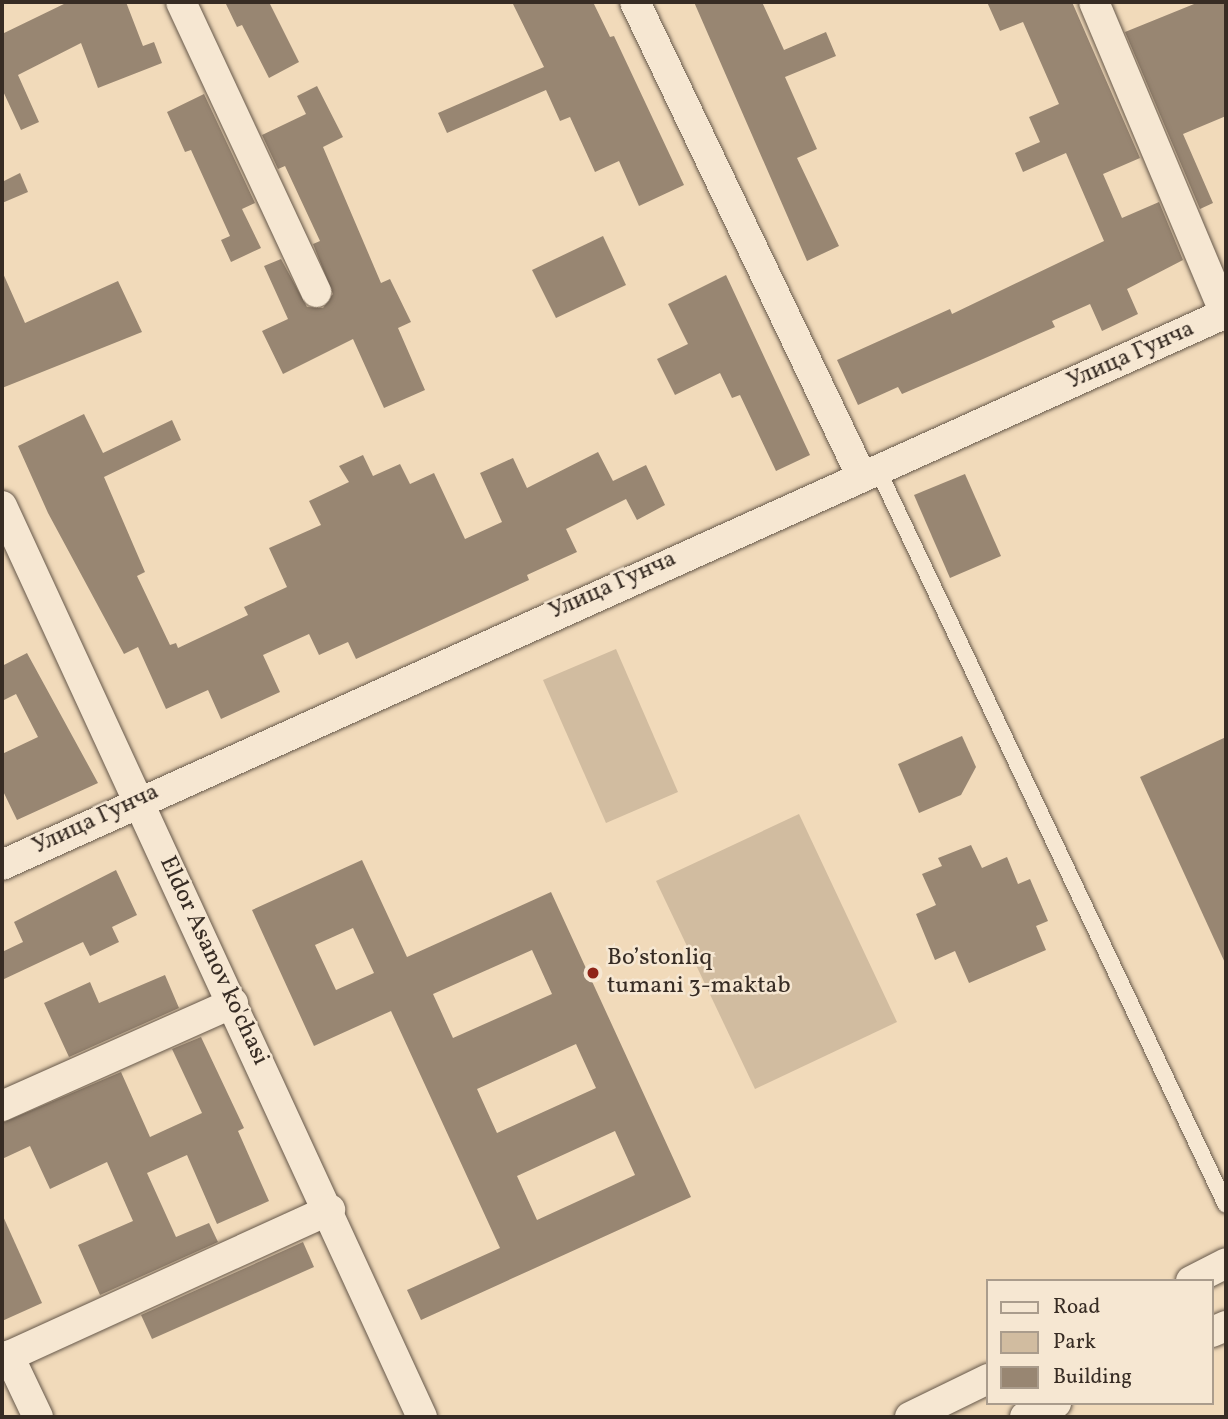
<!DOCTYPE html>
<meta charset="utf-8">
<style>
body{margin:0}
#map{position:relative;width:1228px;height:1419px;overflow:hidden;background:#f1daba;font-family:Vollkorn,serif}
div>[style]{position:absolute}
.green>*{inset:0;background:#d1bca0}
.building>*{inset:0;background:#988672}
.roads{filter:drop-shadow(0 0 2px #66584a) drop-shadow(0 0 2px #66584a)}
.service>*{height:16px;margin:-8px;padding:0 8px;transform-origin:8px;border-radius:8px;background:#f6e7d2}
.minor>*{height:30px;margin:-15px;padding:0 15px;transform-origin:15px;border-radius:15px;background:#f6e7d2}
.dots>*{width:19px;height:19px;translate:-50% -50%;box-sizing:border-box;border:4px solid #f6e7d2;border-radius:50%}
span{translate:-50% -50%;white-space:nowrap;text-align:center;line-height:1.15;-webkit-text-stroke:5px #f6e7d2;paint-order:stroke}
.street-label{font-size:24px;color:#372c24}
.poi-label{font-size:24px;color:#372c24}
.left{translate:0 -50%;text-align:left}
.frame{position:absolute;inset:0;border:4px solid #372c24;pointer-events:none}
.legend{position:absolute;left:986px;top:1279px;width:228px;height:126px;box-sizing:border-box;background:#f6e7d2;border:2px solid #aa9c8c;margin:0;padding:9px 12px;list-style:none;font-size:21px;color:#372c24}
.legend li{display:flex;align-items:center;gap:14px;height:35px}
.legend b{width:35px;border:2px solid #aa9c8c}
</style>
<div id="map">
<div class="green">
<i style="clip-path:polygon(616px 649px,678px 792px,606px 823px,543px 680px)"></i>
<i style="clip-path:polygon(799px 814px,897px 1022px,755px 1089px,656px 881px)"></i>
</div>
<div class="building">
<i style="clip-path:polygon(68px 2px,126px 2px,143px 46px,154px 42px,162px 63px,98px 88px,81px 43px,18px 75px,39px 122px,21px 130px,2px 89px,2px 34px)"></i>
<i style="clip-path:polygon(225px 2px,269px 2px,299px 62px,269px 78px,242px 25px,237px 27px)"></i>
<i style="clip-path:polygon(512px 2px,593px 2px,610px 37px,614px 36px,684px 185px,639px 206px,619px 161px,595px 172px,570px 117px,560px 121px,546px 90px,447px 133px,438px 113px,544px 67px)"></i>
<i style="clip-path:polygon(694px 2px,762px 2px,784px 50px,826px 32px,836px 56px,785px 77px,817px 149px,797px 158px,839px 246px,807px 261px)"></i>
<i style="clip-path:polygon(987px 2px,1072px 2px,1140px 158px,1103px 174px,1122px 218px,1159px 202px,1183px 260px,1127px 289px,1138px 314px,1102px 331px,1090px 304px,1052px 321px,1055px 327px,983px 359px,902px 394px,898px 387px,858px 405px,837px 360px,950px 309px,952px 314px,1104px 241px,1066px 153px,1023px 172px,1015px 153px,1040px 142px,1029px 117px,1059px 104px,1023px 22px,1000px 31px)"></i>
<i style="clip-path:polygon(1199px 2px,1226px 2px,1226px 116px,1183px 134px,1213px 203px,1200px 209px,1125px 32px)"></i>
<i style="clip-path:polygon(317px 86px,343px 137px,323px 147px,381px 283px,390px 279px,411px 322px,398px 328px,425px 390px,384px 408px,353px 339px,283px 374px,262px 331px,288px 319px,264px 266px,281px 259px,307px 307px,323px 308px,333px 294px,313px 244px,320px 241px,285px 166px,278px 169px,262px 135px,306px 114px,297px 96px)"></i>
<i style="clip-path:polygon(204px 94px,255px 203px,242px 209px,261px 248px,231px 262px,221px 240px,230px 236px,191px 150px,185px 152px,167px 112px)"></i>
<i style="clip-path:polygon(20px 173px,28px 192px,2px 203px,2px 182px)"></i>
<i style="clip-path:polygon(603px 236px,626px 285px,556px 318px,532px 270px)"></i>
<i style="clip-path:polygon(2px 271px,25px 323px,118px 281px,142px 332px,2px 388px)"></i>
<i style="clip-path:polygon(726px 275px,810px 455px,776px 471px,740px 395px,732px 398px,720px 373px,675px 395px,657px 359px,688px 344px,668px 304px)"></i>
<i style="clip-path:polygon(84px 414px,103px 453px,172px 420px,181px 440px,104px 477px,145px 572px,137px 576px,170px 645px,176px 643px,178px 648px,248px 615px,244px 607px,287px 587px,269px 548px,321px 525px,309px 501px,349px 482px,339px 466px,363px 455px,373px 476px,400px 464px,410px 484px,434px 473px,465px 539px,502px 522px,480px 473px,513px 458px,527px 488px,598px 452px,613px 481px,646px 465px,665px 505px,637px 520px,626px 499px,566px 529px,577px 552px,527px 575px,529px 580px,356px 659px,348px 642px,319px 655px,309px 634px,263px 655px,280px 692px,221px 719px,208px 690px,166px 709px,138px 647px,124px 654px,48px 513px,18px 446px)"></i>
<i style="clip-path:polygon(965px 474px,1001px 556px,950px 578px,914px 495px)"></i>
<i style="clip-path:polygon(27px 653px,98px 783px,17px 820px,2px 789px,2px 754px,38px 737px,16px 694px,2px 701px,2px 666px)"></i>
<i style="clip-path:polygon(962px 736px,976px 767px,961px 795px,919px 813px,898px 764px)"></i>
<i style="clip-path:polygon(1226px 737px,1226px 965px,1140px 777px)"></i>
<i style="clip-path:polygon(971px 845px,982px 868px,1007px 857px,1018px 884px,1030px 879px,1048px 921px,1036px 926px,1046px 950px,969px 983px,955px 951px,935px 960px,916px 914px,936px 905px,922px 874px,942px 866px,938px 858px)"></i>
<i style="clip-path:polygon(evenodd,362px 860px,407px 957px,551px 892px,691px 1197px,421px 1320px,407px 1290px,500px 1248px,391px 1011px,314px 1046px,252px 910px,362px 860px,353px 928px,374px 973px,336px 990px,315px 945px,353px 928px,362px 860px,532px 950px,552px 994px,453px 1038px,433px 994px,532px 950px,362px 860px,576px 1044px,596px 1088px,497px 1133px,477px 1089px,576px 1044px,362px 860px,615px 1131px,635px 1175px,537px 1220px,517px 1176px,615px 1131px)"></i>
<i style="clip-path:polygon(116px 870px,137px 915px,112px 927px,119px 942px,90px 956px,83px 942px,2px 980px,2px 952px,23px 942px,14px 922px)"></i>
<i style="clip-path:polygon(165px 975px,179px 1008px,69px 1057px,44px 1003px,90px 982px,99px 1003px)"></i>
<i style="clip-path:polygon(201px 1037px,244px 1128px,238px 1131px,269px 1201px,217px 1224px,187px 1155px,147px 1173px,176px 1237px,209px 1223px,218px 1242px,100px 1295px,78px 1245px,133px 1221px,107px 1162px,50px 1189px,30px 1146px,2px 1159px,2px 1123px,121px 1072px,150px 1137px,202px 1113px,172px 1049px)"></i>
<i style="clip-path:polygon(2px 1214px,42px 1303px,2px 1321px)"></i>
<i style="clip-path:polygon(303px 1242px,314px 1267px,152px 1339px,141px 1315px)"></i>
</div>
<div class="roads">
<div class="service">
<i style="left:877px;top:468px;width:815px;rotate:64.66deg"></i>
</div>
<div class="minor">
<i style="left:181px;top:2px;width:320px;rotate:65deg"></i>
<i style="left:635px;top:2px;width:524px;rotate:64.46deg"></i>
<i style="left:1094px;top:2px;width:338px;rotate:67.2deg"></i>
<i style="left:2px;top:506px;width:1003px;rotate:65.25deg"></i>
<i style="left:2px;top:865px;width:1343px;rotate:-24.27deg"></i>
<i style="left:2px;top:1106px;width:253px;rotate:-24deg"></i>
<i style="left:1191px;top:1281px;width:39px;rotate:-27deg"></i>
<i style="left:1212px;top:1332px;width:15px;rotate:-23deg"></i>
<i style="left:38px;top:1417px;width:68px;rotate:-115.4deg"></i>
<i style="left:9px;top:1356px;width:353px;rotate:-24.5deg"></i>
<i style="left:910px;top:1417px;width:87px;rotate:-26deg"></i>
<i style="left:1025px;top:1417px;width:34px;rotate:-24deg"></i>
</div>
</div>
<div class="dots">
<i style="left:593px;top:973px;background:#8f2418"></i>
</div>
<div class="street-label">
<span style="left:1131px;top:356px;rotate:-24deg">Улица Гунча</span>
<span style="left:613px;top:586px;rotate:-24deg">Улица Гунча</span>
<span style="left:96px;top:820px;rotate:-25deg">Улица Гунча</span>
<span style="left:213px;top:961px;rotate:65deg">Eldor Asanov ko'chasi</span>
</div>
<div class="poi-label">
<span class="left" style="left:607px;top:973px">Bo’stonliq<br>tumani 3-maktab</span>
</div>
<div class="frame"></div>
<ul class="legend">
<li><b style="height:9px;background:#f6e7d2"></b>Road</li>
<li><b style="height:19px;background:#d1bca0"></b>Park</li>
<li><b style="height:19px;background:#988672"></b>Building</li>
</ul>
</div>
